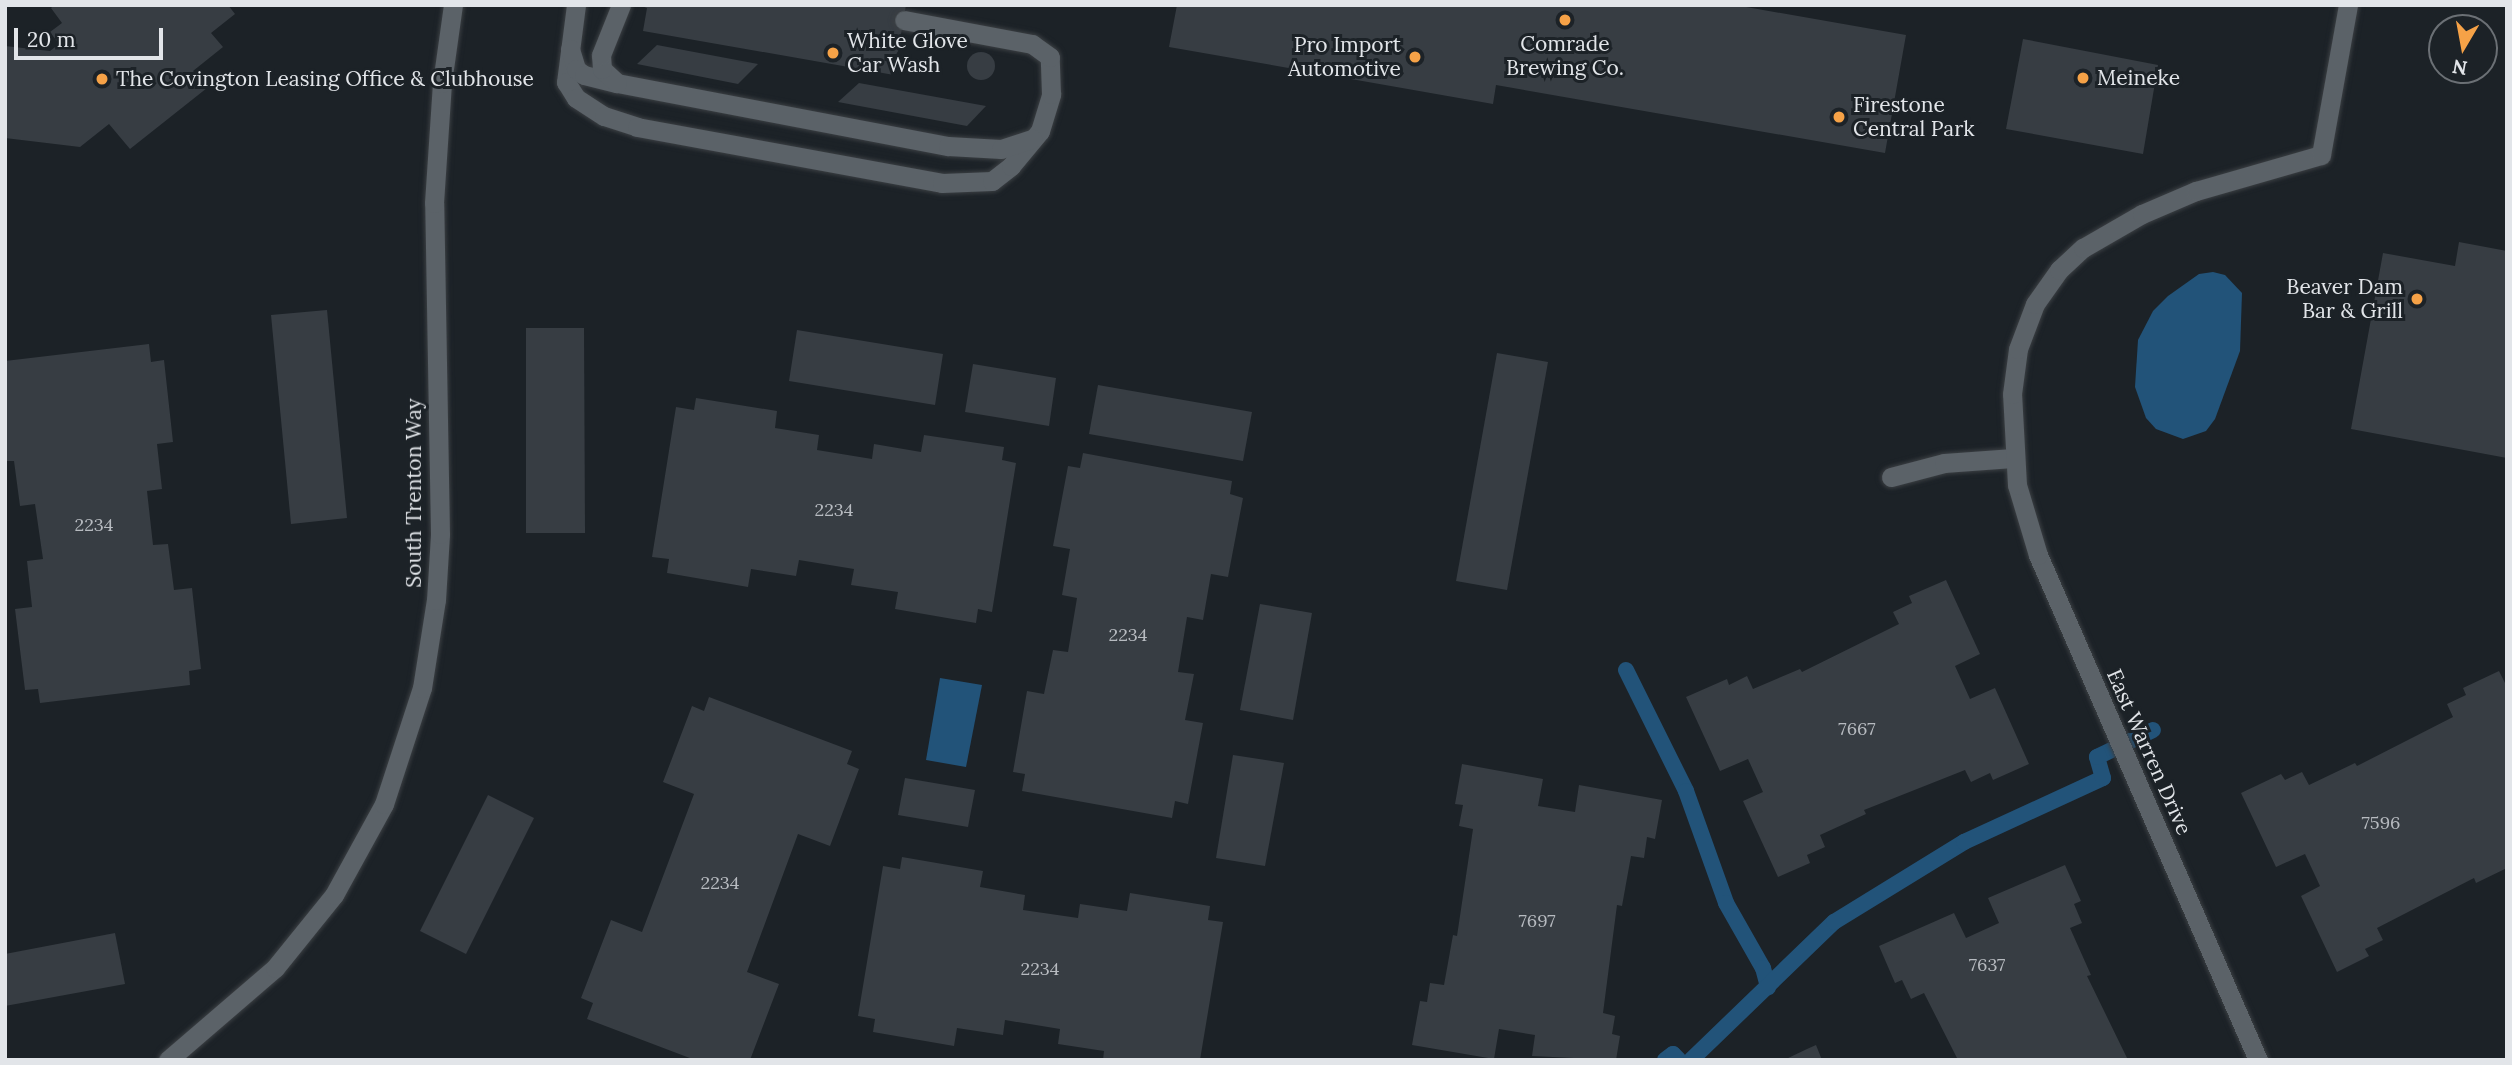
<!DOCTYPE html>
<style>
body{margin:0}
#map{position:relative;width:2512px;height:1065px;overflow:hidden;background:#1c2227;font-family:Lora,serif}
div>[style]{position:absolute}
.water>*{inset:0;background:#225379}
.stream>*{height:16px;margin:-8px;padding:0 8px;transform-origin:8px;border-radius:8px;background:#225379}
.building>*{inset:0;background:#373d43}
.round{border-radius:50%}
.roads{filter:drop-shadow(0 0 2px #3b3f43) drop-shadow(0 0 2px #3b3f43)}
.service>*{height:19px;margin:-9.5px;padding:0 9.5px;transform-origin:9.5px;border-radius:9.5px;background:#5b6268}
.minor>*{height:19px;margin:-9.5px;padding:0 9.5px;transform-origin:9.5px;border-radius:9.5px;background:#5b6268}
.tertiary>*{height:19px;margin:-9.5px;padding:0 9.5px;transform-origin:9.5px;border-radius:9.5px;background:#5b6268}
.dots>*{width:19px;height:19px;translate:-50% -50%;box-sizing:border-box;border:4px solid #1c2227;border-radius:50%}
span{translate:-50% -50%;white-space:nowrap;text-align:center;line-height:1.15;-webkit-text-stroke:6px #1c2227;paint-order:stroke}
.number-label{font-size:18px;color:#b7bbc0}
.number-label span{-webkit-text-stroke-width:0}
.poi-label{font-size:21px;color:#e2e5e9}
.left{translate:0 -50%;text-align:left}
.right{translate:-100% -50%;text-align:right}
.street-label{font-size:21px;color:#e2e5e9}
.frame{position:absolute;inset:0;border:7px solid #e2e5e9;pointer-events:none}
.north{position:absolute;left:2428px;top:14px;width:70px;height:70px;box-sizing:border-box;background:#1c2227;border:2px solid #6b7075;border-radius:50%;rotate:190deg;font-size:19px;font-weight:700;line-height:28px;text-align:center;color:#e2e5e9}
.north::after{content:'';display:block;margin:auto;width:24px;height:32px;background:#f6a247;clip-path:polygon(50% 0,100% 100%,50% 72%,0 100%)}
.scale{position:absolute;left:14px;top:28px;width:149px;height:32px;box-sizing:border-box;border:4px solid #e2e5e9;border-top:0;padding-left:9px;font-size:21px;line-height:24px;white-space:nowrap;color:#e2e5e9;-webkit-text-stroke:5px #1c2227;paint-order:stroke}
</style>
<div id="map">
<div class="water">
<i style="clip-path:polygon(2213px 272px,2225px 275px,2242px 293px,2240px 351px,2215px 419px,2206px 431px,2183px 439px,2156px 429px,2146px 418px,2135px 387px,2138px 340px,2153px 311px,2168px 296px,2199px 274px)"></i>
<i style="clip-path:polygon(940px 678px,982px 685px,966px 767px,926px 760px)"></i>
</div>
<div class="stream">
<i style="left:1626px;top:670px;width:135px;rotate:63.6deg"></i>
<i style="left:1686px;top:791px;width:119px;rotate:70.3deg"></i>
<i style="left:1726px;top:903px;width:75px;rotate:60.4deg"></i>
<i style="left:1763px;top:968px;width:20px;rotate:75deg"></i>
<i style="left:1665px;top:1060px;width:10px;rotate:-37deg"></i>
<i style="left:1673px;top:1054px;width:8px;rotate:45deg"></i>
<i style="left:1691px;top:1060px;width:199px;rotate:-44deg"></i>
<i style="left:1834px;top:922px;width:153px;rotate:-31.6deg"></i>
<i style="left:1964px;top:842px;width:153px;rotate:-24.7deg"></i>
<i style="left:2103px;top:778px;width:22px;rotate:-106deg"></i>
<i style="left:2097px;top:757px;width:62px;rotate:-25.7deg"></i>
</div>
<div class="building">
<i style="clip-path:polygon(54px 5px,228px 5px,235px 14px,211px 33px,223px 47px,193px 71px,207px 88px,130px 149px,109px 124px,80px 147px,5px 138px,5px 46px,50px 51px,59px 44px,50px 32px,62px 23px,51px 8px)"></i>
<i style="clip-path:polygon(639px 5px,906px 5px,894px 75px,643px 31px,647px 8px)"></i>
<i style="clip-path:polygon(1177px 5px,1735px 5px,1906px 35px,1885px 153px,1496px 85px,1493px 104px,1169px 47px)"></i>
<i style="clip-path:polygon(2023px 39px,2158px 65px,2143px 154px,2006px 129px)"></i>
<i style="clip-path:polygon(657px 45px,758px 64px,738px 84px,637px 64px)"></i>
<i class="round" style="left:967px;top:52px;width:28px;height:28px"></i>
<i style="clip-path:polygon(859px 83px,986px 106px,967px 126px,838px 102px)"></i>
<i style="clip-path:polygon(2459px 242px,2507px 251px,2507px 458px,2351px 429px,2383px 253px,2455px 266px)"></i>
<i style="clip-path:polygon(327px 310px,347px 518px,291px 524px,271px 315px)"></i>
<i style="clip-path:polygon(526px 328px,584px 328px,585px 533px,526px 533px)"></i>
<i style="clip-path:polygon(797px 330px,943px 354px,935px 405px,789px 381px)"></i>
<i style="clip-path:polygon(149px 344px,151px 362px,164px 360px,173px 442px,157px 444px,162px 489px,147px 491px,153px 545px,168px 544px,174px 590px,192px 588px,201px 669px,189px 671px,190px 685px,40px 703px,38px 689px,25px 690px,15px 609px,32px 607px,27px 561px,43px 559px,35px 504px,20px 506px,14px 461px,5px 461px,5px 361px)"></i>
<i style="clip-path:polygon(1497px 353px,1548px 362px,1507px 590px,1456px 581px)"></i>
<i style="clip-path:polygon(973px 364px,1056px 378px,1049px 426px,965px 412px)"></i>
<i style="clip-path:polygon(1098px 385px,1252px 412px,1243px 461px,1089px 434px)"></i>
<i style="clip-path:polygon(696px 398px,777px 411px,775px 428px,819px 435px,817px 450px,872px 459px,874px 444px,921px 452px,924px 435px,1004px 447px,1002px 460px,1016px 463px,992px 612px,978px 609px,976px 623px,895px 609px,898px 592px,851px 585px,854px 569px,799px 560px,796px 576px,751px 569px,748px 587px,667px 573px,669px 559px,652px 557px,676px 407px,694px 410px)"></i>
<i style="clip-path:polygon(1083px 453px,1232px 481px,1230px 494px,1243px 498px,1228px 577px,1211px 574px,1203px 620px,1187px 617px,1178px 672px,1194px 674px,1185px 720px,1203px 723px,1188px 804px,1175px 801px,1172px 818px,1022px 791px,1025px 774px,1013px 772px,1027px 691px,1044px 694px,1053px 650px,1068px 652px,1077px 598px,1062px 595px,1070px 549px,1053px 546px,1068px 466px,1080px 468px)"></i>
<i style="clip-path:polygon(1946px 580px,1980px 654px,1955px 666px,1970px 699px,1995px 688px,2029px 764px,1993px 780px,1990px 773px,1971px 782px,1965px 770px,1864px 810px,1866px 814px,1820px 835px,1825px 847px,1807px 855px,1810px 863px,1778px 877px,1743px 801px,1763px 792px,1748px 759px,1720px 771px,1686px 697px,1727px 679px,1729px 685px,1747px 676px,1753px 689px,1800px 669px,1802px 672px,1899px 624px,1893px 612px,1912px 603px,1909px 596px)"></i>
<i style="clip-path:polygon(1260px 604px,1312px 613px,1293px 720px,1240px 710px)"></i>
<i style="clip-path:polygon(2499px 671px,2507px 687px,2507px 868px,2476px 883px,2474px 878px,2377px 928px,2383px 940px,2365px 949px,2369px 956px,2337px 972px,2301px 896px,2320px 886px,2305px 854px,2276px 867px,2241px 793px,2281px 774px,2285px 780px,2302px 772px,2309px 785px,2355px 763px,2357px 766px,2453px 717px,2447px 704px,2466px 695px,2463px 688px)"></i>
<i style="clip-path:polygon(709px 697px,852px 751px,847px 764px,859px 769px,830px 846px,798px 834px,747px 972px,779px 984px,750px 1060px,695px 1060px,587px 1019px,593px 1003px,581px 998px,611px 920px,642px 932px,694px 794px,663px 782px,692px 706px,704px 711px)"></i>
<i style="clip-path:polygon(1233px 755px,1284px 763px,1265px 866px,1216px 858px)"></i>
<i style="clip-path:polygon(1462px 764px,1543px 779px,1538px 806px,1575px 812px,1579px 785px,1662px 800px,1655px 839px,1647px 837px,1644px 858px,1631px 856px,1622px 906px,1617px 905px,1603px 1013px,1615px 1016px,1612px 1034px,1620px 1036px,1616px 1060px,1532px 1056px,1535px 1035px,1499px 1029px,1494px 1059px,1412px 1045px,1420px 1001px,1427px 1002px,1430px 983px,1444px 985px,1453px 935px,1457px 936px,1473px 829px,1459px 826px,1463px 805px,1455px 804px)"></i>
<i style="clip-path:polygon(905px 778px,975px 790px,968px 827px,898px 815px)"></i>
<i style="clip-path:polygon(488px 795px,534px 818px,466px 954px,420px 931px)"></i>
<i style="clip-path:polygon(902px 857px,983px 871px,980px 887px,1025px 895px,1023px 910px,1078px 918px,1080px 904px,1127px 911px,1130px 893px,1210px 906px,1208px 920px,1223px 922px,1200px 1060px,1103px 1060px,1104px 1051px,1058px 1044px,1060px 1029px,1005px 1020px,1003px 1035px,957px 1028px,954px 1046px,873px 1032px,875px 1019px,858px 1016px,883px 866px,900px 869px)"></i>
<i style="clip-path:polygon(2065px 865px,2081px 901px,2074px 904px,2082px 923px,2070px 928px,2091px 975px,2087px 976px,2128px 1060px,1958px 1060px,1924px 993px,1911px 999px,1902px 980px,1895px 983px,1879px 946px,1954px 913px,1966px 938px,1999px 923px,1988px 898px)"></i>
<i style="clip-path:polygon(115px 933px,125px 984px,5px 1006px,5px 954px)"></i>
<i style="clip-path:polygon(1816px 1045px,1822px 1060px,1784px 1060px,1807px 1049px)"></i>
</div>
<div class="roads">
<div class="service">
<i style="left:576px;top:5px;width:78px;rotate:97.4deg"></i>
<i style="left:566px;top:82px;width:19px;rotate:58deg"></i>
<i style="left:576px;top:98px;width:33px;rotate:33deg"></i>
<i style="left:604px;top:116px;width:35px;rotate:18deg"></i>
<i style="left:637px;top:127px;width:310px;rotate:10.4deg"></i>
<i style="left:942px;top:183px;width:50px;rotate:-2.3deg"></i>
<i style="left:992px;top:181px;width:24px;rotate:-38deg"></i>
<i style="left:1011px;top:166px;width:45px;rotate:-50.4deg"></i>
<i style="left:1040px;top:131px;width:39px;rotate:-73deg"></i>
<i style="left:1051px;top:94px;width:37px;rotate:-92deg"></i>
<i style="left:1050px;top:57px;width:22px;rotate:-144deg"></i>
<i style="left:1032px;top:44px;width:130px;rotate:-169.4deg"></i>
<i style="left:570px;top:49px;width:21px;rotate:73deg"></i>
<i style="left:576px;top:69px;width:10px;rotate:37deg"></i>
<i style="left:584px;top:75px;width:34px;rotate:14deg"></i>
<i style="left:617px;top:83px;width:337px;rotate:10.8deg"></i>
<i style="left:948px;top:146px;width:53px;rotate:3.2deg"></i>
<i style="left:1001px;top:149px;width:33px;rotate:-18deg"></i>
<i style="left:617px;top:83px;width:21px;rotate:-137deg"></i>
<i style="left:602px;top:69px;width:14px;rotate:-94deg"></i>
<i style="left:601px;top:55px;width:54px;rotate:-68.2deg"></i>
<i style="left:1891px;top:477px;width:55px;rotate:-14.8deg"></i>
<i style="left:1944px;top:463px;width:69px;rotate:-4.1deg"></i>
</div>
<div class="minor">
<i style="left:2258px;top:1060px;width:551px;rotate:-113.54deg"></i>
<i style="left:2038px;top:555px;width:73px;rotate:-106.7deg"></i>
<i style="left:2017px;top:485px;width:91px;rotate:-93.1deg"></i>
<i style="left:2012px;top:394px;width:45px;rotate:-82.4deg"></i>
<i style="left:2018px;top:349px;width:48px;rotate:-69.3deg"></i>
<i style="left:2035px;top:304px;width:42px;rotate:-54.8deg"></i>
<i style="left:2059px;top:270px;width:33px;rotate:-43deg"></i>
<i style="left:2083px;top:248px;width:68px;rotate:-30deg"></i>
<i style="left:2142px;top:214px;width:59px;rotate:-23.1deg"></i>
<i style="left:2196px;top:191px;width:130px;rotate:-16.1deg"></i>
<i style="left:2321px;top:155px;width:152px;rotate:-79.8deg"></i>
</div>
<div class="tertiary">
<i style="left:168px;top:1060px;width:141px;rotate:-40.7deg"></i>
<i style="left:275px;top:968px;width:94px;rotate:-51.1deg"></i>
<i style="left:334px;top:895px;width:104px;rotate:-61.2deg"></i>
<i style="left:384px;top:804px;width:122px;rotate:-71.9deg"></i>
<i style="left:422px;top:688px;width:89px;rotate:-81deg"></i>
<i style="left:436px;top:600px;width:66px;rotate:-86.5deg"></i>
<i style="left:440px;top:534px;width:331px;rotate:-91deg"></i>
<i style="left:434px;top:203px;width:120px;rotate:-86.2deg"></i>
<i style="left:442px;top:83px;width:79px;rotate:-82deg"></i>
</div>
</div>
<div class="dots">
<i style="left:1565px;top:20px;background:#f6a247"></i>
<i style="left:833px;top:53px;background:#f6a247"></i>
<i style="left:1415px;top:57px;background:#f6a247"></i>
<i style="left:2083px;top:78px;background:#f6a247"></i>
<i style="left:102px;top:79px;background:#f6a247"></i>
<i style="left:1839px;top:117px;background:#f6a247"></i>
<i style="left:2417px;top:299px;background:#f6a247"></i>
</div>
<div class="number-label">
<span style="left:834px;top:510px">2234</span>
<span style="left:94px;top:525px">2234</span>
<span style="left:1128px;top:635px">2234</span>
<span style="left:1857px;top:729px">7667</span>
<span style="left:2381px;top:823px">7596</span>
<span style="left:720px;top:883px">2234</span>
<span style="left:1537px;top:921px">7697</span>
<span style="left:1987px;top:965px">7637</span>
<span style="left:1040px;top:969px">2234</span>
</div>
<div class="poi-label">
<span class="left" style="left:847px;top:53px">White Glove<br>Car Wash</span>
<span style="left:1565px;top:56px">Comrade<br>Brewing Co.</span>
<span class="right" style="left:1401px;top:57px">Pro Import<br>Automotive</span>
<span class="left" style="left:2097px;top:78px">Meineke</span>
<span class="left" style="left:116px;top:79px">The Covington Leasing Office &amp; Clubhouse</span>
<span class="left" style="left:1853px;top:117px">Firestone<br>Central Park</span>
<span class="right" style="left:2403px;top:299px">Beaver Dam<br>Bar &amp; Grill</span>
</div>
<div class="street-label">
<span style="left:414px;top:493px;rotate:-90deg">South Trenton Way</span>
<span style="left:2149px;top:752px;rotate:66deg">East Warren Drive</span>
</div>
<div class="frame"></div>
<div class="north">N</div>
<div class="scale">20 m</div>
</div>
